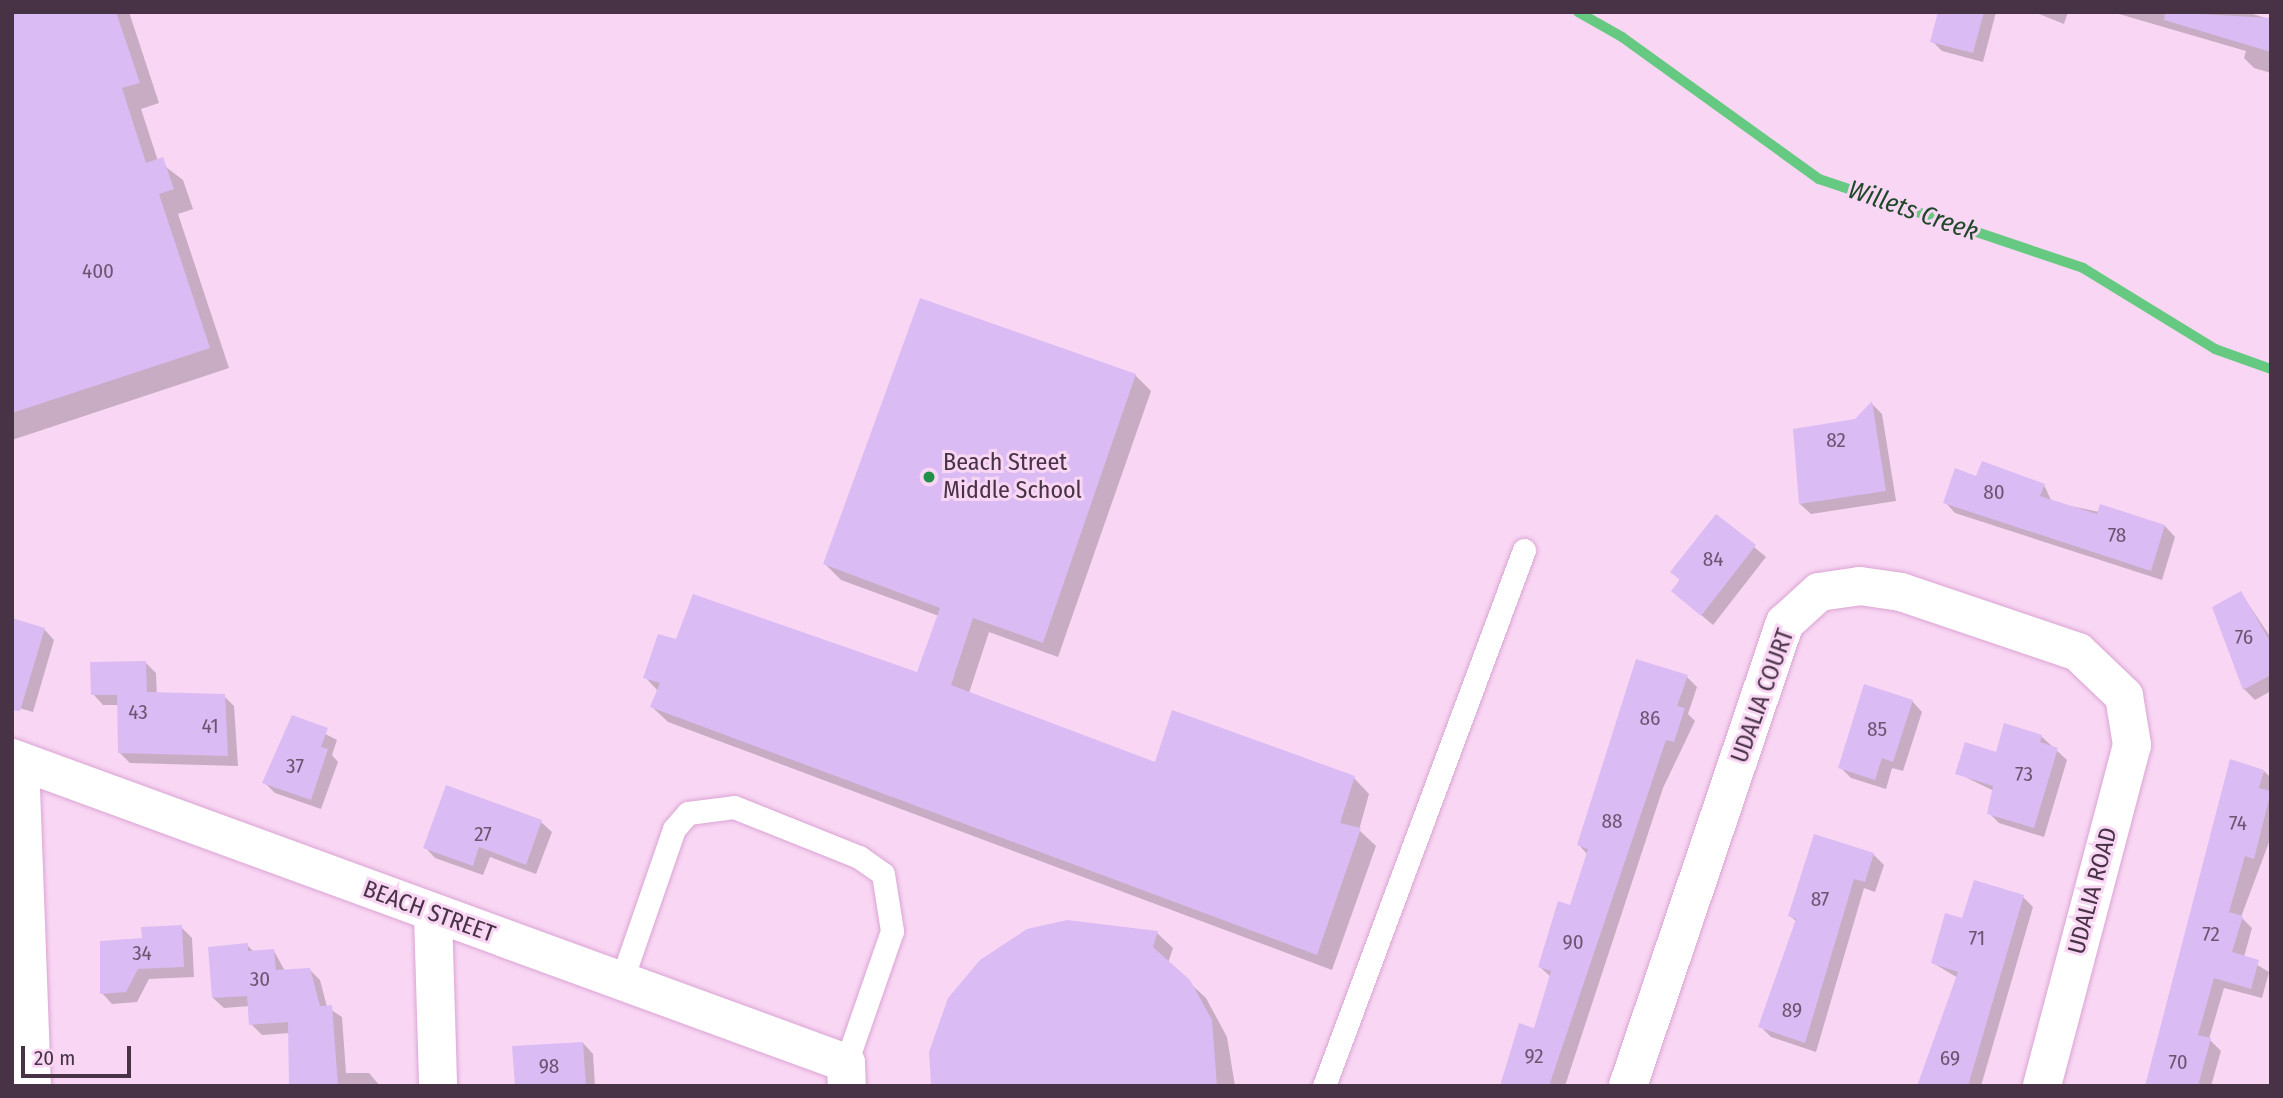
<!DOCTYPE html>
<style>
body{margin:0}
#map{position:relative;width:2283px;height:1098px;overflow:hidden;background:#f9d7f4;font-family:"Fira Sans Condensed",sans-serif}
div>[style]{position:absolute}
.shadow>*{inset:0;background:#0003}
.stream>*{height:10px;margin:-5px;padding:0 5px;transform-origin:5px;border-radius:5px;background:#66c981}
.building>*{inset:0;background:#dbbbf3}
.roads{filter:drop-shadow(0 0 2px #dba4d4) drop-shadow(0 0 2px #dba4d4)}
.lane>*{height:23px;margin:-11.5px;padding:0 11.5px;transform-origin:11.5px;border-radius:11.5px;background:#fff}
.street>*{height:38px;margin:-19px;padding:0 19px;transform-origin:19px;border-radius:19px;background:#fff}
.dots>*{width:19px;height:19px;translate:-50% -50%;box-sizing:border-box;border:4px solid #f9d7f4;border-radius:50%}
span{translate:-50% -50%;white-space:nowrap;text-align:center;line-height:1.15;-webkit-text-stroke:6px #f9d7f4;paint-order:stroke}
.number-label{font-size:21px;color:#6d5471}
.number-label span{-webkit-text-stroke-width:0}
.poi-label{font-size:24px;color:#483246}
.left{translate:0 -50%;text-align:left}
.street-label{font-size:24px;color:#483246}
.water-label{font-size:26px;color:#1f4729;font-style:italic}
.frame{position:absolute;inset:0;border:14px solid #483246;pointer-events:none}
.scale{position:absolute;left:21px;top:1046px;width:110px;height:32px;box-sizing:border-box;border:4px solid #483246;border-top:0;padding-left:9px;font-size:21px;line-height:24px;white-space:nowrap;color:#483246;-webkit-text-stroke:5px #f9d7f4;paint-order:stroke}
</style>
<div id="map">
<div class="shadow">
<i style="clip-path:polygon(12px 12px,129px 12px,159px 103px,141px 109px,158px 161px,183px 180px,193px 209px,178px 214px,229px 368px,12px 440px)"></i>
<i style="clip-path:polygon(1939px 12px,1996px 12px,1983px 62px,1942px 51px,1932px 41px)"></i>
<i style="clip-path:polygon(2034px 12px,2068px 12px,2064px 24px)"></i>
<i style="clip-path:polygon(2112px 12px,2247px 12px,2271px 20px,2271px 73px,2254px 68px,2244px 58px,2246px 51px)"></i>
<i style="clip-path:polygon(1135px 375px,1151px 391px,1058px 657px,989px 632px,969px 693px,1156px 764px,1354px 778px,1369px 794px,1359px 830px,1376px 846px,1332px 970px,668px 722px,652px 707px,658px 691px,645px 677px,677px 641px,918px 674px,939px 616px,841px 580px,825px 564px)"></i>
<i style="clip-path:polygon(1872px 404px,1882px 414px,1896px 501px,1811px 514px,1800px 504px)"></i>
<i style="clip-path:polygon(1977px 478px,2044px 485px,2052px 502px,2165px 526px,2175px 537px,2162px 580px,1955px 513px,1945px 502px)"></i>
<i style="clip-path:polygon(1717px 516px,1766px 557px,1713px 625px,1673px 591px)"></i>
<i style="clip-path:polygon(2241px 593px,2271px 638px,2271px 691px,2255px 700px,2244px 689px,2214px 608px)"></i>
<i style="clip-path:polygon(44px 629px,54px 640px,33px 712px,12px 706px)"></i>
<i style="clip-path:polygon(145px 662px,156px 673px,157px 698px,224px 696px,234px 706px,238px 766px,130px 763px,119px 752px,119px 705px,103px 705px,93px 694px)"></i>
<i style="clip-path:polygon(1687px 677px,1697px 687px,1688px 714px,1695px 721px,1663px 788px,1565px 1086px,1500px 1086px,1520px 1025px,1536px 1030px,1551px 977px,1540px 967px,1571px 907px,1588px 855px,1579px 845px)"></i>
<i style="clip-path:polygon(1912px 701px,1922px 712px,1903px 771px,1892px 768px,1886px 789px,1851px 778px,1840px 767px)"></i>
<i style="clip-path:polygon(292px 717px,337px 740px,332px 755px,338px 762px,321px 809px,275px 793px,264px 782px)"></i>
<i style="clip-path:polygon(2041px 736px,2067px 760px,2044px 837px,1999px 823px,1989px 813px,1994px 791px,1957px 773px)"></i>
<i style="clip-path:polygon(2264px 771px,2271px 778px,2271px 837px,2241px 917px,2252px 928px,2244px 957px,2269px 972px,2262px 998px,2224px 988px,2209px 1039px,2221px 1051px,2211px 1086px,2147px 1086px)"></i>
<i style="clip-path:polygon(541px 822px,552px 832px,536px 874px,490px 857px,483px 875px,435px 858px,425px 847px)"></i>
<i style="clip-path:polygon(1873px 854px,1884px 865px,1875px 892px,1864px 888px,1816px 1052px,1771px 1037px,1760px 1026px,1797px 922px,1790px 916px)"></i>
<i style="clip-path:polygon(2023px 897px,2033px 907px,1981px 1086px,1919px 1086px,1958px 978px,1933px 963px,1963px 920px)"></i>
<i style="clip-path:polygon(181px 927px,192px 938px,194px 977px,149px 979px,137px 1002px,112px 1004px,102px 993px,143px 940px)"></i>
<i style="clip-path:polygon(1157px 933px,1173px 948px,1168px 963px,1206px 998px,1227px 1037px,1235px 1086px,932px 1086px)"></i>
<i style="clip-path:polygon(247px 945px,254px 952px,274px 951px,285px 971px,309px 969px,320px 980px,327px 1007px,342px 1017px,346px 1073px,369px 1073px,380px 1086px,291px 1086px,290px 1033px,262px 1035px,251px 1024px,250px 1006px,224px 1008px,213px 998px)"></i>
<i style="clip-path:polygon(583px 1043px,593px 1054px,595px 1086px,516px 1086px)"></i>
</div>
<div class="stream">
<i style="left:1578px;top:12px;width:51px;rotate:29.6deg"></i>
<i style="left:1622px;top:37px;width:243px;rotate:35.8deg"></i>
<i style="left:1819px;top:179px;width:279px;rotate:18.6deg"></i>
<i style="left:2083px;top:268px;width:155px;rotate:31.5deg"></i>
<i style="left:2215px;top:349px;width:59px;rotate:19.7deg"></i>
</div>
<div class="building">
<i style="clip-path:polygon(12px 12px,116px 12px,140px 83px,122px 88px,146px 163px,163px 157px,174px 189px,159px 194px,210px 348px,12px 413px)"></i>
<i style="clip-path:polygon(1938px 12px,1984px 12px,1973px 53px,1930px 42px)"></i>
<i style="clip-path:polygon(2165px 12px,2271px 18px,2271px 52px,2164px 20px)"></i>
<i style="clip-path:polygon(920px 298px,1136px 374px,1043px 643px,973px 618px,951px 685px,1155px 762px,1172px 710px,1355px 776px,1340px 823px,1361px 828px,1317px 955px,650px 707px,660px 683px,643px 678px,658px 634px,676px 639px,693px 594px,917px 672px,940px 608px,823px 564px)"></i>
<i style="clip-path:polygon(1872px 401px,1886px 491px,1799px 504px,1793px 429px,1855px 419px)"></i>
<i style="clip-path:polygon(1982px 461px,2045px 484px,2040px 496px,2097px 514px,2100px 504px,2165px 525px,2151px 571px,1943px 503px,1955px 468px,1976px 476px)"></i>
<i style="clip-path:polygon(1716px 514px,1756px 545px,1701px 616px,1671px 591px,1680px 580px,1670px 572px)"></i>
<i style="clip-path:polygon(2241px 591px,2271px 643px,2271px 675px,2243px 690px,2212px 607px)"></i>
<i style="clip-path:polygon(12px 618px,45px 628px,20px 711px,12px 710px)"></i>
<i style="clip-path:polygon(1636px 659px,1688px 675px,1677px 706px,1685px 708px,1674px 742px,1666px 740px,1549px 1086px,1500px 1086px,1519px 1023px,1534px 1028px,1551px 971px,1538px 967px,1558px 901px,1570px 905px,1588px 849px,1577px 845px)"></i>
<i style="clip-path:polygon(146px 661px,147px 692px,225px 694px,228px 756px,118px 753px,117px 695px,91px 695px,90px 662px)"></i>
<i style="clip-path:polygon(1864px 684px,1913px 700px,1893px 762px,1882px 758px,1875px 780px,1838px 768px)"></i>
<i style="clip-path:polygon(292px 715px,328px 728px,321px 747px,328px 749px,311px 800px,262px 783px)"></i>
<i style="clip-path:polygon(2004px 723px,2042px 735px,2040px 742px,2058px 748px,2034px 828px,1987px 814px,1993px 786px,1955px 774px,1965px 742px,1996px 752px)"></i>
<i style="clip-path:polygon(2230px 759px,2264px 770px,2259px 788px,2271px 791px,2254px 859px,2245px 856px,2229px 912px,2243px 916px,2232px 952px,2259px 960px,2251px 989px,2214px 978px,2198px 1035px,2211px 1038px,2198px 1086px,2145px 1086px)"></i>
<i style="clip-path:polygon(446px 785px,542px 820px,526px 865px,479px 847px,473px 866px,423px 848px)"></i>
<i style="clip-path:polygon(1814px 834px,1874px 853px,1865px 882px,1854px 879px,1805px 1043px,1758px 1027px,1796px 919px,1788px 916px)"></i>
<i style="clip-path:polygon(1974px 880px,2024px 895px,1968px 1086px,1917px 1086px,1958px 972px,1931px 963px,1945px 913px,1962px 918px)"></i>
<i style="clip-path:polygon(1067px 920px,1158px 931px,1153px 947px,1190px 980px,1212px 1020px,1217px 1086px,931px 1086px,929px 1052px,948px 998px,980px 960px,1027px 929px)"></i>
<i style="clip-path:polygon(182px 925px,184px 967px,138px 969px,126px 992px,100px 994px,100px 941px,142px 938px,141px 927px)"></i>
<i style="clip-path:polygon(248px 943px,248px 951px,274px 949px,276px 970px,310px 968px,320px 1006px,332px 1005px,338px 1086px,289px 1086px,288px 1022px,249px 1025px,247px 996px,212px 998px,208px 947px)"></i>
<i style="clip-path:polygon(583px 1042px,586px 1086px,515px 1086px,512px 1046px)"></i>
</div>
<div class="roads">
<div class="lane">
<i style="left:621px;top:982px;width:162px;rotate:-70.9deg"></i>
<i style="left:674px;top:829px;width:21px;rotate:-49deg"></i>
<i style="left:688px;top:813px;width:46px;rotate:-7.4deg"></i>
<i style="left:734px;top:807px;width:135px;rotate:21.8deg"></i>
<i style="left:859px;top:857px;width:29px;rotate:35deg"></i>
<i style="left:883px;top:874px;width:58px;rotate:81deg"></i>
<i style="left:892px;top:931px;width:140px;rotate:109.2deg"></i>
<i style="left:1324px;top:1086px;width:572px;rotate:-69.54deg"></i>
</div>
<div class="street">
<i style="left:12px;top:758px;width:888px;rotate:20.09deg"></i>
<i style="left:846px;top:1063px;width:23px;rotate:88deg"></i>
<i style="left:20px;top:761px;width:325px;rotate:87.9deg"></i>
<i style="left:433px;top:914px;width:172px;rotate:88.3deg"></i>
<i style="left:1628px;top:1086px;width:489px;rotate:-71.3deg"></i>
<i style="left:1785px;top:623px;width:46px;rotate:-42.4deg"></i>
<i style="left:1819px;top:592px;width:41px;rotate:-8.3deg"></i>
<i style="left:1860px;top:586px;width:41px;rotate:8.3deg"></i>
<i style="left:1901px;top:592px;width:187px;rotate:18.7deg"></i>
<i style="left:2078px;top:652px;width:64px;rotate:43.7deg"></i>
<i style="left:2124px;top:696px;width:50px;rotate:80.7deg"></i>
<i style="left:2132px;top:745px;width:353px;rotate:104.8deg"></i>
</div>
</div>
<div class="dots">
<i style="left:929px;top:477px;background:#21914a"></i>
</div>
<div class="number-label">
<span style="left:98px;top:271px">400</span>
<span style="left:1836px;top:440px">82</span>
<span style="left:1994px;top:492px">80</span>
<span style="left:2117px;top:535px">78</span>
<span style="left:1713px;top:559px">84</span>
<span style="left:2244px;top:637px">76</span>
<span style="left:138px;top:712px">43</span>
<span style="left:1650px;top:718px">86</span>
<span style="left:210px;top:726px">41</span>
<span style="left:1877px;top:729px">85</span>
<span style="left:295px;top:766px">37</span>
<span style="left:2024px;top:774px">73</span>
<span style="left:1612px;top:821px">88</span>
<span style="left:2238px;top:823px">74</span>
<span style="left:483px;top:834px">27</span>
<span style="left:1820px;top:899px">87</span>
<span style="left:2211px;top:934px">72</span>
<span style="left:1977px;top:938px">71</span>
<span style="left:1573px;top:942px">90</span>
<span style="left:142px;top:953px">34</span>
<span style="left:260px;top:979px">30</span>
<span style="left:1792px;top:1010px">89</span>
<span style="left:1534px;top:1056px">92</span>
<span style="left:1950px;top:1058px">69</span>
<span style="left:2178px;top:1062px">70</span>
<span style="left:549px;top:1066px">98</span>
</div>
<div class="poi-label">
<span class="left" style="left:943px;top:477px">Beach Street<br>Middle School</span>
</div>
<div class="street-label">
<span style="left:1763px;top:696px;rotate:-70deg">UDALIA COURT</span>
<span style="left:2093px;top:891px;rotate:-75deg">UDALIA ROAD</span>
<span style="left:429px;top:912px;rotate:20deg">BEACH STREET</span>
</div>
<div class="water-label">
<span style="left:1913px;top:211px;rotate:19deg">Willets Creek</span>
</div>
<div class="frame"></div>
<div class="scale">20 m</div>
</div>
